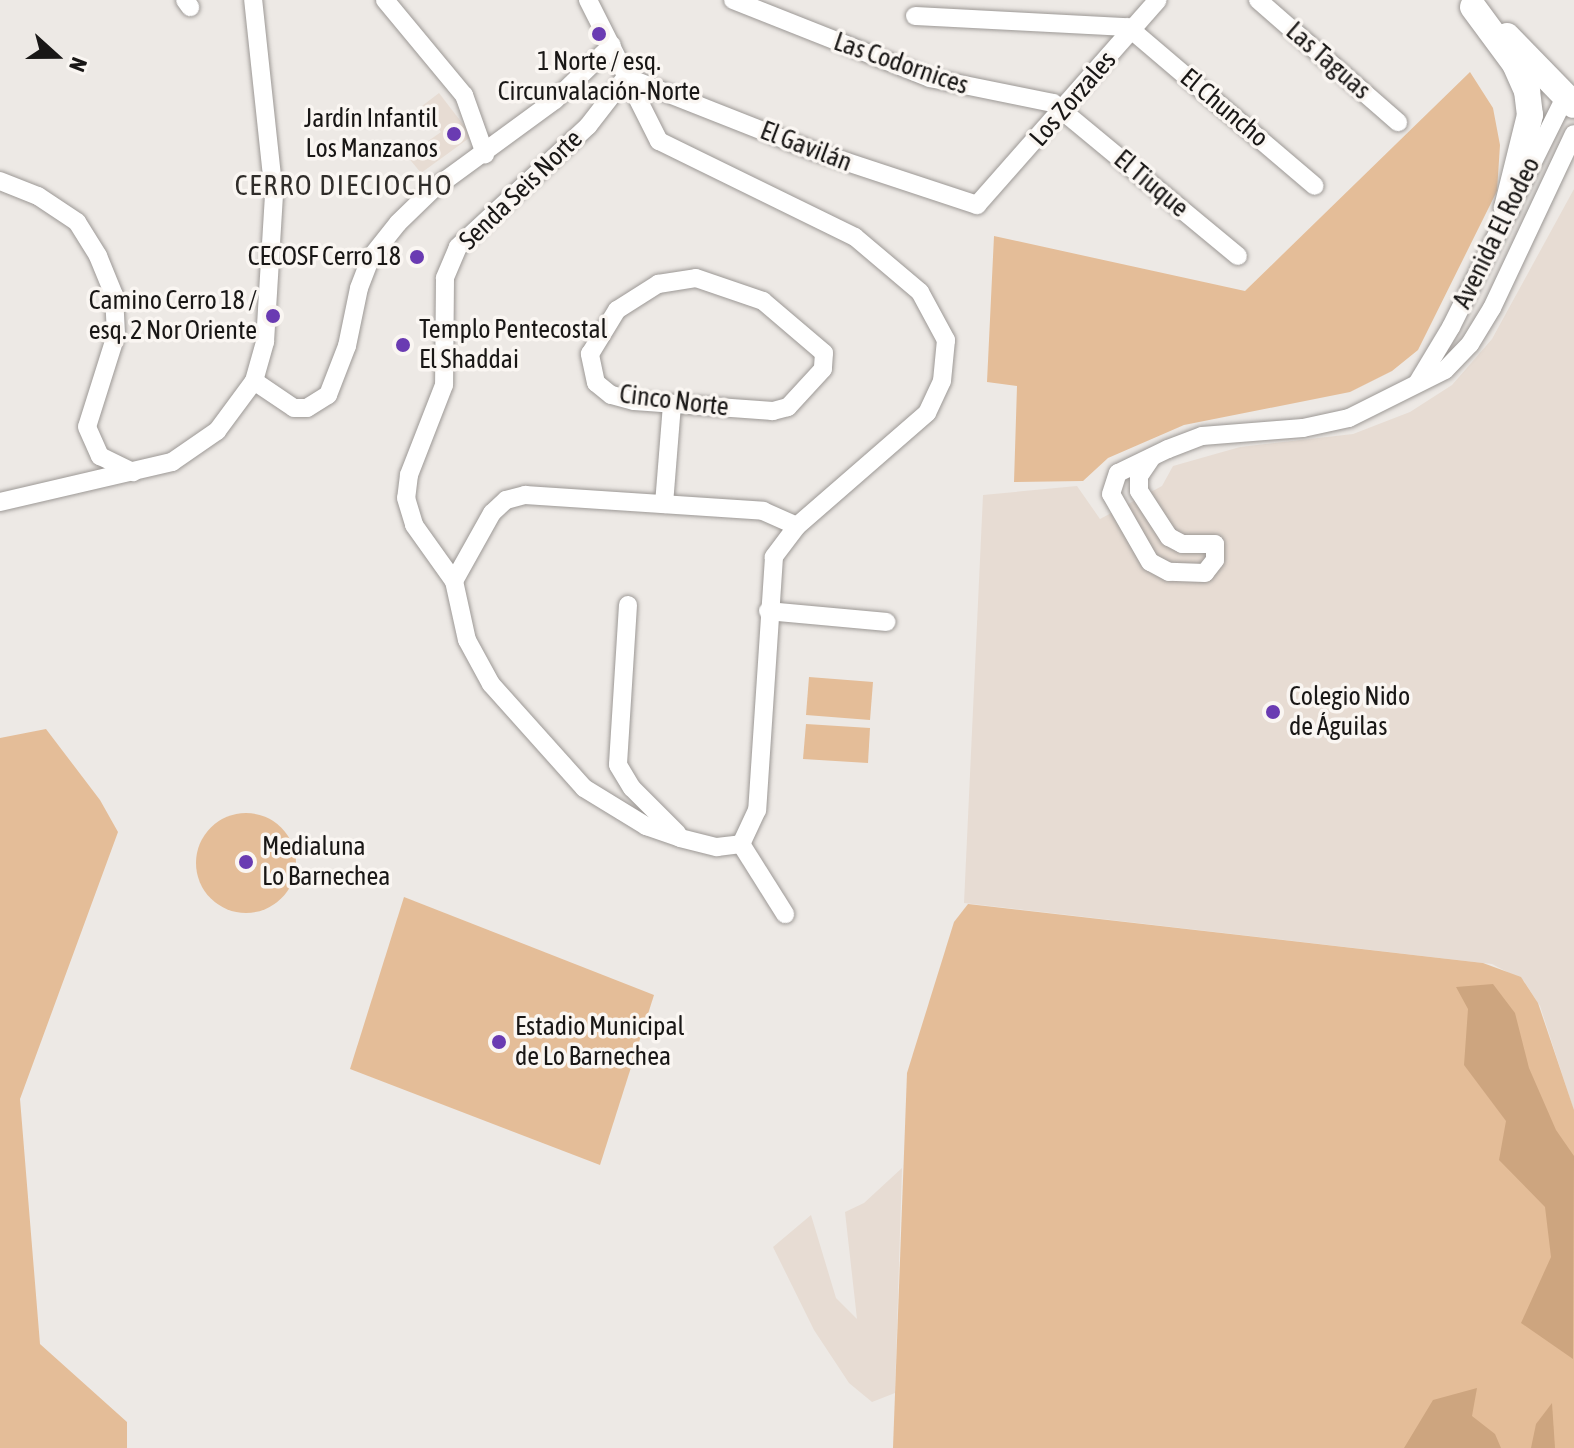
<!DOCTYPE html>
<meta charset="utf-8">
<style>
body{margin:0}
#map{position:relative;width:1574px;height:1448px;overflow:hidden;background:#ede9e5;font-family:"Asap Condensed",sans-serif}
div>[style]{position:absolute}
.built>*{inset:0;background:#e7dcd3}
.green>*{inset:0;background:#e4bd98}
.round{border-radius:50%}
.forest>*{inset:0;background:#cda57f}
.roads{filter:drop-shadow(0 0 2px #9c9895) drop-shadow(0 0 2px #9c9895)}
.street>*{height:18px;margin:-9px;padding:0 9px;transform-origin:9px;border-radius:9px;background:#fff}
.secondary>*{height:26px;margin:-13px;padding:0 13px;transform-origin:13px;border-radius:13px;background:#fff}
.dots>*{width:22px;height:22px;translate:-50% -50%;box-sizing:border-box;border:4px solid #faf6f2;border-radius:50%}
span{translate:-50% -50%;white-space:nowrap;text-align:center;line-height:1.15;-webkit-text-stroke:7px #faf6f2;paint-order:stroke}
.street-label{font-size:26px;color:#191716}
.poi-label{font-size:26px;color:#191716}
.right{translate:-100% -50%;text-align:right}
.left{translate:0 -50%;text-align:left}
.neighbourhood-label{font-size:28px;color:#302d2a;letter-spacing:2px}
.north{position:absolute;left:16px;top:16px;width:80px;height:80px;-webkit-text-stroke:6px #faf6f2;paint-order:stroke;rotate:111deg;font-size:22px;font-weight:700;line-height:32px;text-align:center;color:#191716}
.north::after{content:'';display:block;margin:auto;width:28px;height:36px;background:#191716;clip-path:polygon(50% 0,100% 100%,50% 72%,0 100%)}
</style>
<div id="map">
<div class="built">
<i style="clip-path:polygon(439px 93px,472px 136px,421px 173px,407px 156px,441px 132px,422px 106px)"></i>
<i style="clip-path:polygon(1574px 189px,1574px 1111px,1540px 1006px,1524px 981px,1492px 964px,964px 903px,983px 495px,1077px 486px,1100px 519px,1162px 486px,1173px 466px,1240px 447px,1353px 434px,1410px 412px,1452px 385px,1492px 339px)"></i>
<i style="clip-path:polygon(902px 1168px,895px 1393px,872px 1402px,849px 1383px,814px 1330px,773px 1247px,811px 1215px,836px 1298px,857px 1319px,845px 1212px,864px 1203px)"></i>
</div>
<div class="green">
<i style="clip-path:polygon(1470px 72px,1493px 108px,1500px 145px,1497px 191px,1418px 350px,1392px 371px,1350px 392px,1184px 425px,1108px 458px,1083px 481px,1014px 482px,1017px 386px,987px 382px,994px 236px,1245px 291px)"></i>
<i style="clip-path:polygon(809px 677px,873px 682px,870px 720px,806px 715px)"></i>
<i style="clip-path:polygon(806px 724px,870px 728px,868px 763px,803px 759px)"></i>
<i style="clip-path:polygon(46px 729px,100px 800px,118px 832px,20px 1099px,40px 1344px,127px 1422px,127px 1448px,0 1448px,0 738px)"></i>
<i class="round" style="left:196px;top:813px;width:100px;height:100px"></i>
<i style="clip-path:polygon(404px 897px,654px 995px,600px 1165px,350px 1069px)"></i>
<i style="clip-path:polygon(968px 904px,1483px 963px,1521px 977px,1538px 1003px,1574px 1110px,1574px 1448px,893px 1448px,907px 1073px,954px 922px)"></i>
</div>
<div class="forest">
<i style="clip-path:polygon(1493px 984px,1515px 1013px,1529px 1068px,1556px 1130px,1574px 1156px,1573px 1359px,1521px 1323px,1551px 1257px,1545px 1207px,1499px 1160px,1506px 1121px,1464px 1065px,1468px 1009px,1456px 987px)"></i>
<i style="clip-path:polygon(1477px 1388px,1472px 1416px,1495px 1434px,1501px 1448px,1404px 1448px,1433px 1400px)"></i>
<i style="clip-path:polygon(1552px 1403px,1555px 1448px,1531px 1448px,1536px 1424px)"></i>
</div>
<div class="roads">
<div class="street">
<i style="left:185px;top:0;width:9px;rotate:54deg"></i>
<i style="left:385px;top:0;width:124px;rotate:50.3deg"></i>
<i style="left:464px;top:95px;width:63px;rotate:70.4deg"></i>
<i style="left:588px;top:0;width:158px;rotate:63.3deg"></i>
<i style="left:659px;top:141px;width:218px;rotate:26.1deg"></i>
<i style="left:855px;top:237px;width:85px;rotate:40.2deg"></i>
<i style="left:920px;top:292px;width:55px;rotate:61.6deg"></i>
<i style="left:946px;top:340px;width:41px;rotate:95.6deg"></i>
<i style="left:942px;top:381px;width:35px;rotate:115deg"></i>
<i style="left:927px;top:413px;width:172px;rotate:139deg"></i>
<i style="left:797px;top:526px;width:39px;rotate:127deg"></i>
<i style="left:774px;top:557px;width:254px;rotate:93.8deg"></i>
<i style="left:757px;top:810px;width:38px;rotate:115deg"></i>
<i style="left:733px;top:0;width:212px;rotate:21.6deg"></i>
<i style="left:930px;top:78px;width:126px;rotate:11.5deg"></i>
<i style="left:1053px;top:103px;width:240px;rotate:39.6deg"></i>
<i style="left:1258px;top:0;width:186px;rotate:41.1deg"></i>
<i style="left:915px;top:16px;width:213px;rotate:3deg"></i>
<i style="left:1128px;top:27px;width:245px;rotate:40.4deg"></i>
<i style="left:626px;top:77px;width:62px;rotate:127.8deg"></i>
<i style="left:588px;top:126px;width:178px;rotate:137.1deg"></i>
<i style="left:458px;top:247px;width:34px;rotate:113deg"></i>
<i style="left:445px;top:278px;width:107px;rotate:90.5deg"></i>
<i style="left:444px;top:385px;width:97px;rotate:111.3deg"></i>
<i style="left:409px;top:475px;width:23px;rotate:97deg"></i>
<i style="left:406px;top:498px;width:28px;rotate:73deg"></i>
<i style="left:414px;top:525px;width:69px;rotate:54.5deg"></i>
<i style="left:454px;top:581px;width:60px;rotate:77.6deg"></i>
<i style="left:467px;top:640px;width:50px;rotate:61.4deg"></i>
<i style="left:491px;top:684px;width:140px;rotate:48.2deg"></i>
<i style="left:584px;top:788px;width:73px;rotate:31.5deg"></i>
<i style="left:646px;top:826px;width:36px;rotate:19deg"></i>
<i style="left:680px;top:838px;width:38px;rotate:14deg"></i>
<i style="left:717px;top:847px;width:24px;rotate:-7deg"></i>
<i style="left:626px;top:77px;width:202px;rotate:21.5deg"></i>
<i style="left:814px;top:151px;width:172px;rotate:18.3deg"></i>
<i style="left:977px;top:205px;width:273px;rotate:-48.6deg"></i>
<i style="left:0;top:181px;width:41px;rotate:21.5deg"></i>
<i style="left:38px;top:196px;width:47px;rotate:33.7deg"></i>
<i style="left:77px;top:222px;width:40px;rotate:58deg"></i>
<i style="left:98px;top:256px;width:42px;rotate:67.7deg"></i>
<i style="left:114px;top:295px;width:40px;rotate:87.1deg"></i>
<i style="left:116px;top:335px;width:96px;rotate:107.5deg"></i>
<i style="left:87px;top:427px;width:32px;rotate:66deg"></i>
<i style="left:100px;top:456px;width:37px;rotate:26deg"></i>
<i style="left:696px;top:278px;width:71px;rotate:18.9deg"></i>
<i style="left:763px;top:301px;width:80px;rotate:40.4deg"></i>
<i style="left:824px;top:353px;width:16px;rotate:94deg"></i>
<i style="left:823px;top:369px;width:52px;rotate:132.6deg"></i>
<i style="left:788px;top:407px;width:16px;rotate:165deg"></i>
<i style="left:773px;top:411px;width:139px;rotate:-175.9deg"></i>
<i style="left:634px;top:401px;width:24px;rotate:-165deg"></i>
<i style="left:611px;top:395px;width:19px;rotate:-141deg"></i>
<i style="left:596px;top:383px;width:30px;rotate:-102deg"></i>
<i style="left:590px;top:354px;width:52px;rotate:-58.5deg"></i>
<i style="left:617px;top:310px;width:49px;rotate:-32.4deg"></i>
<i style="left:658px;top:284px;width:38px;rotate:-9deg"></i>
<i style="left:254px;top:381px;width:48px;rotate:34deg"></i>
<i style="left:294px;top:408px;width:13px"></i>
<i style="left:307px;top:408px;width:25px;rotate:-32deg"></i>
<i style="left:328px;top:395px;width:53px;rotate:-68.8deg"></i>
<i style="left:347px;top:346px;width:59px;rotate:-78.3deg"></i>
<i style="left:359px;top:288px;width:33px;rotate:-69deg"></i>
<i style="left:371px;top:257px;width:43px;rotate:-51.5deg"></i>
<i style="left:398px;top:223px;width:47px;rotate:-44.1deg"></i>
<i style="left:432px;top:190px;width:152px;rotate:-36.2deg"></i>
<i style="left:555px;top:100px;width:79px;rotate:-44deg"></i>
<i style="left:1418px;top:382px;width:64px;rotate:-59deg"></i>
<i style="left:1451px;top:327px;width:259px;rotate:-63.6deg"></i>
<i style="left:1152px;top:457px;width:23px;rotate:124deg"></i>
<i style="left:1139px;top:476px;width:15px;rotate:90deg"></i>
<i style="left:1139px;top:491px;width:55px;rotate:56.9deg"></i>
<i style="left:1169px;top:537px;width:15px;rotate:28deg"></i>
<i style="left:1182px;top:544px;width:33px"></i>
<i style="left:1215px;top:544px;width:16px;rotate:90deg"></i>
<i style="left:1215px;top:560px;width:16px;rotate:128deg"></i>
<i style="left:1205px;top:573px;width:36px;rotate:-178deg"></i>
<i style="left:1169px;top:572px;width:21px;rotate:-152deg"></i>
<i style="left:1150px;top:562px;width:78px;rotate:-119.8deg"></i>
<i style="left:1111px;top:494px;width:22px;rotate:-72deg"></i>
<i style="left:1118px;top:473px;width:55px;rotate:-25.6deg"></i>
<i style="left:1168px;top:449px;width:36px;rotate:-21deg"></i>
<i style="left:1202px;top:436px;width:101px;rotate:-4.5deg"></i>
<i style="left:1303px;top:428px;width:47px;rotate:-12.3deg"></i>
<i style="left:1349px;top:418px;width:107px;rotate:-26.6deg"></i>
<i style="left:1445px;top:370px;width:36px;rotate:-46deg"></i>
<i style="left:1470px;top:344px;width:42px;rotate:-58.6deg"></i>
<i style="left:1492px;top:308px;width:192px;rotate:-64.8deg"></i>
<i style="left:0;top:502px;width:177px;rotate:-13.1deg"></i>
<i style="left:172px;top:462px;width:55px;rotate:-34.6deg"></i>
<i style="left:217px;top:431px;width:62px;rotate:-53.5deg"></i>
<i style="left:254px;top:381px;width:41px;rotate:-74.2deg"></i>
<i style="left:265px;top:342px;width:147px;rotate:-86.5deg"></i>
<i style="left:274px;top:195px;width:196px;rotate:-96.1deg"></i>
<i style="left:664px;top:504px;width:100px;rotate:-85.4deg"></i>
<i style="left:454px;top:581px;width:78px;rotate:-60.8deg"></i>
<i style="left:492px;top:513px;width:19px;rotate:-43deg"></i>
<i style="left:506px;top:500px;width:20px;rotate:-15deg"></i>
<i style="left:525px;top:495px;width:239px;rotate:3.8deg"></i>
<i style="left:763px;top:511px;width:37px;rotate:24deg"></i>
<i style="left:628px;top:605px;width:160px;rotate:93.6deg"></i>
<i style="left:618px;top:765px;width:27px;rotate:59deg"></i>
<i style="left:632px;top:788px;width:64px;rotate:45deg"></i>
<i style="left:768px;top:611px;width:119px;rotate:5.3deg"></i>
<i style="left:741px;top:844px;width:83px;rotate:57.8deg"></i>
</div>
<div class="secondary">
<i style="left:1473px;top:7px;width:71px;rotate:53.6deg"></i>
<i style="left:1515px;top:64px;width:30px;rotate:66deg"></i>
<i style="left:1527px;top:91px;width:24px;rotate:83deg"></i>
<i style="left:1530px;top:115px;width:96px;rotate:103.9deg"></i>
<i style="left:1507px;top:36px;width:96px;rotate:45.8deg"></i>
</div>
</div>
<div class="dots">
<i style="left:599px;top:34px;background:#6a3bb2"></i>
<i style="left:454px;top:134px;background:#6a3bb2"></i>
<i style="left:417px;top:257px;background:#6a3bb2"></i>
<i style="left:273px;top:316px;background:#6a3bb2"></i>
<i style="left:403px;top:345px;background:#6a3bb2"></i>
<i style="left:1273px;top:712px;background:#6a3bb2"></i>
<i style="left:246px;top:862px;background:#6a3bb2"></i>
<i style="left:499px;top:1042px;background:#6a3bb2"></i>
</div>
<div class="street-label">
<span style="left:1328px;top:61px;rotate:41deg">Las Taguas</span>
<span style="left:901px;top:64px;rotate:19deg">Las Codornices</span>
<span style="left:1073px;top:99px;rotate:-49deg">Los Zorzales</span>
<span style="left:1224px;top:108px;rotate:40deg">El Chuncho</span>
<span style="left:806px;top:147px;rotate:21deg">El Gavilán</span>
<span style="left:1151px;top:184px;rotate:40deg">El Tiuque</span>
<span style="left:521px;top:190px;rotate:-44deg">Senda Seis Norte</span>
<span style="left:1497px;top:233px;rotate:-64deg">Avenida El Rodeo</span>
<span style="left:674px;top:401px;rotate:7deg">Cinco Norte</span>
</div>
<div class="poi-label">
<span style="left:599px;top:77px">1 Norte / esq.<br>Circunvalación-Norte</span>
<span class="right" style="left:438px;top:134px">Jardín Infantil<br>Los Manzanos</span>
<span class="right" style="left:401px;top:257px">CECOSF Cerro 18</span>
<span class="right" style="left:257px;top:316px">Camino Cerro 18 /<br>esq. 2 Nor Oriente</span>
<span class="left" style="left:419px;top:345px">Templo Pentecostal<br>El Shaddai</span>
<span class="left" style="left:1289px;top:712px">Colegio Nido<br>de Águilas</span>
<span class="left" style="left:262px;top:862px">Medialuna<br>Lo Barnechea</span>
<span class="left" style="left:515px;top:1042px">Estadio Municipal<br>de Lo Barnechea</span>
</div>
<div class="neighbourhood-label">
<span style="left:344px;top:185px">CERRO DIECIOCHO</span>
</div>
<div class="north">N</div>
</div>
